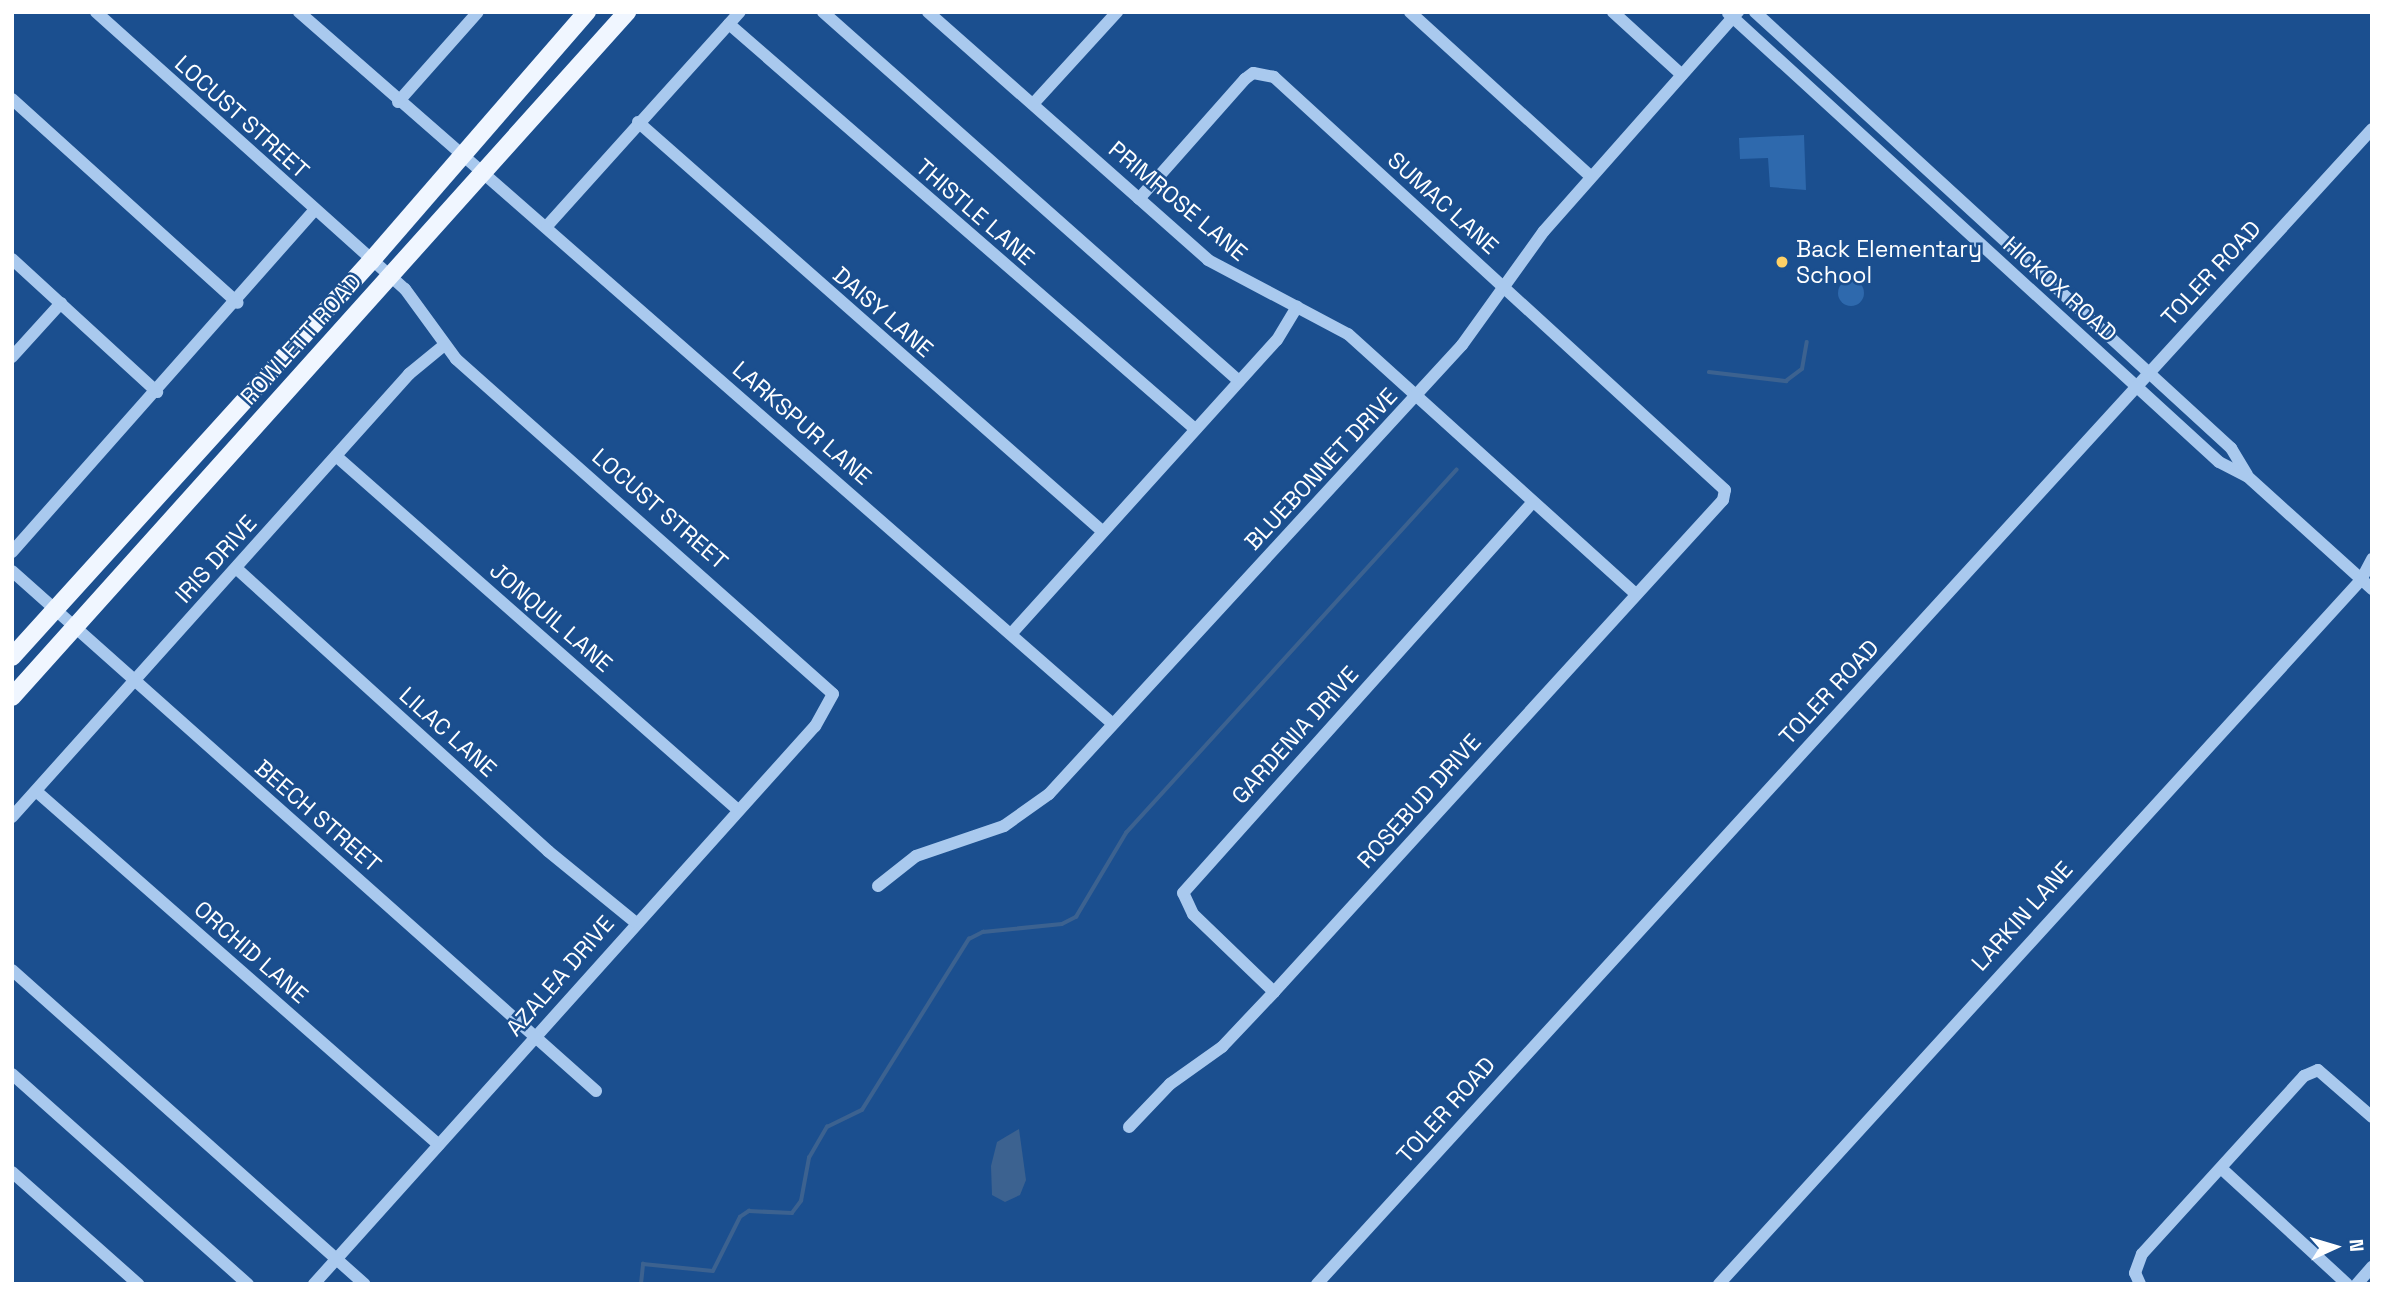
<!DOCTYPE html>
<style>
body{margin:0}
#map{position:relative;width:2384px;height:1296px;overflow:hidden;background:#1b4f8f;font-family:"Space Grotesk",sans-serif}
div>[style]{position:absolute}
.green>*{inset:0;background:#2e69ad}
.round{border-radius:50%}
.water>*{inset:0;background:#3c6290}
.stream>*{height:3.5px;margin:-1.75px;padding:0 1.75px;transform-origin:1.75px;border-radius:1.75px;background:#3c6290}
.minor>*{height:12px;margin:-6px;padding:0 6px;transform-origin:6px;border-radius:6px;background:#a9c9ee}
.major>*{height:18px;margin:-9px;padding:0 9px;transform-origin:9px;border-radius:9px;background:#f0f6ff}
.dots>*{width:19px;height:19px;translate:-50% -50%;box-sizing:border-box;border:4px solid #1b4f8f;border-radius:50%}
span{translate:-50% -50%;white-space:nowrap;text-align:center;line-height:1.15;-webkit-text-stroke:5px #1b4f8f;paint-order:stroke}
.street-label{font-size:23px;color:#fff}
.poi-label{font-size:23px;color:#fff}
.left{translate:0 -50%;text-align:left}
.frame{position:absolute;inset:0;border:14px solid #fff;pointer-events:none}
.north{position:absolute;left:2300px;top:1212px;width:70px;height:70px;-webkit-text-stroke:5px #1b4f8f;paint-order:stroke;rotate:86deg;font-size:19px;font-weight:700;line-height:28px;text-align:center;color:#fff}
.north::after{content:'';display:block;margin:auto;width:24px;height:32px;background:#fff;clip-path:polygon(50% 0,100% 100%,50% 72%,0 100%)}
</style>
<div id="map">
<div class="green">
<i style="clip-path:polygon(1804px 135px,1806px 190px,1770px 187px,1768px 158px,1740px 159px,1739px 138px)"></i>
<i class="round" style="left:1838px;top:280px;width:26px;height:26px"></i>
</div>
<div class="water">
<i style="clip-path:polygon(1019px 1129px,1026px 1180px,1020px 1195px,1005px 1202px,992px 1195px,991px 1166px,997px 1142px)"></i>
</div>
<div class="stream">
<i style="left:1709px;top:372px;width:78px;rotate:6.7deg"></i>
<i style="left:1786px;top:381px;width:20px;rotate:-37deg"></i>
<i style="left:1802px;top:369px;width:27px;rotate:-80deg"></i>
<i style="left:641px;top:1284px;width:20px;rotate:-84deg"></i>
<i style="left:643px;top:1264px;width:70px;rotate:5.7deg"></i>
<i style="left:713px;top:1271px;width:60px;rotate:-63.4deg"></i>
<i style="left:740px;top:1217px;width:11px;rotate:-34deg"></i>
<i style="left:749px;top:1211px;width:43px;rotate:2.7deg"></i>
<i style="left:792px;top:1213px;width:15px;rotate:-53deg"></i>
<i style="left:801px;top:1201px;width:44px;rotate:-79.5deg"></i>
<i style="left:809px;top:1158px;width:36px;rotate:-60deg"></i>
<i style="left:827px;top:1127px;width:39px;rotate:-26deg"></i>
<i style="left:862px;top:1110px;width:202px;rotate:-58deg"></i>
<i style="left:969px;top:939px;width:16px;rotate:-27deg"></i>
<i style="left:983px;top:932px;width:79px;rotate:-5.8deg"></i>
<i style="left:1062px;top:924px;width:16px;rotate:-27deg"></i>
<i style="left:1076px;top:917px;width:98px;rotate:-59.2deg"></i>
<i style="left:1126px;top:833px;width:491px;rotate:-47.7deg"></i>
</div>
<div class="minor">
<i style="left:96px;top:12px;width:415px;rotate:41.9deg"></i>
<i style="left:405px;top:289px;width:87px;rotate:53.9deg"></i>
<i style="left:456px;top:359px;width:504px;rotate:41.62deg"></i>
<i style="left:833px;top:694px;width:37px;rotate:119deg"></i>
<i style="left:815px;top:726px;width:750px;rotate:131.92deg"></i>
<i style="left:299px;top:12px;width:1081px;rotate:41.18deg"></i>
<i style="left:823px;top:12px;width:556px;rotate:41.57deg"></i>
<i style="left:928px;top:12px;width:374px;rotate:41.5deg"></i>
<i style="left:1208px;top:260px;width:158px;rotate:27.9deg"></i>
<i style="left:1348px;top:334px;width:388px;rotate:42.1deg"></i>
<i style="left:1410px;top:12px;width:244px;rotate:42.3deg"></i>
<i style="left:1613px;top:12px;width:93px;rotate:42.4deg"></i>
<i style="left:1755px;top:12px;width:646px;rotate:42.49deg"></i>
<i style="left:2231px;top:448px;width:31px;rotate:59deg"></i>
<i style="left:1728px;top:13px;width:665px;rotate:42.44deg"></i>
<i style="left:2219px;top:462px;width:31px;rotate:27deg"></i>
<i style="left:2247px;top:476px;width:169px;rotate:42.1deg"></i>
<i style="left:729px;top:24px;width:617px;rotate:40.99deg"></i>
<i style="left:12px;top:99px;width:304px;rotate:42.1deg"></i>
<i style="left:398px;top:102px;width:120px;rotate:-48.4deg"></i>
<i style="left:1033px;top:104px;width:125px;rotate:-47.6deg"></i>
<i style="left:638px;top:122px;width:617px;rotate:41.39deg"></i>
<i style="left:547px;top:226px;width:288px;rotate:-48deg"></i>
<i style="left:12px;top:259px;width:197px;rotate:42.5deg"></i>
<i style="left:12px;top:357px;width:73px;rotate:-47.8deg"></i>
<i style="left:336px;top:456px;width:536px;rotate:41.37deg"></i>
<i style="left:12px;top:552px;width:456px;rotate:-48.5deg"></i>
<i style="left:236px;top:568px;width:421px;rotate:42.2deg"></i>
<i style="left:548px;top:851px;width:112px;rotate:39.2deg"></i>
<i style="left:12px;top:571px;width:782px;rotate:41.68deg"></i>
<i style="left:1011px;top:634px;width:396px;rotate:-47.9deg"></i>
<i style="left:1277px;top:340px;width:39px;rotate:-59deg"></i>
<i style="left:36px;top:791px;width:536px;rotate:41.3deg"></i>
<i style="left:12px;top:817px;width:595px;rotate:-48.13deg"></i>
<i style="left:409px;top:374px;width:44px;rotate:-39.5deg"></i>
<i style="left:878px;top:886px;width:48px;rotate:-38.3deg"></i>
<i style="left:916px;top:856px;width:93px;rotate:-18.8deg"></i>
<i style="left:1004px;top:826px;width:55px;rotate:-35.4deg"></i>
<i style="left:1049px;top:794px;width:610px;rotate:-47.39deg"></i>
<i style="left:1462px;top:345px;width:140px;rotate:-54.3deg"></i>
<i style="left:1544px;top:231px;width:293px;rotate:-48.5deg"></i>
<i style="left:12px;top:970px;width:472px;rotate:41.7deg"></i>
<i style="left:1274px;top:992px;width:112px;rotate:-136.1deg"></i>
<i style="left:1193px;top:914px;width:23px;rotate:-115deg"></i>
<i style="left:1183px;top:893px;width:522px;rotate:-48.18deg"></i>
<i style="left:12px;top:1074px;width:316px;rotate:41.7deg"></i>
<i style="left:1129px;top:1127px;width:59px;rotate:-46.4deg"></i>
<i style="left:1170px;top:1084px;width:64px;rotate:-35.4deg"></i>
<i style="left:1222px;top:1047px;width:76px;rotate:-46.6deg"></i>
<i style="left:1274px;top:992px;width:666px;rotate:-47.62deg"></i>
<i style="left:1723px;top:500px;width:10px;rotate:-79deg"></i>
<i style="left:1725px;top:490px;width:612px;rotate:-137.52deg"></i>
<i style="left:1274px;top:77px;width:21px;rotate:-169deg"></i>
<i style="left:1253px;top:73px;width:10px;rotate:143deg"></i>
<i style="left:1245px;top:79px;width:160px;rotate:131.5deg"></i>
<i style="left:2222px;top:1169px;width:170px;rotate:42.6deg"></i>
<i style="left:12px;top:1172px;width:169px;rotate:41.6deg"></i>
<i style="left:1317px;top:1284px;width:1564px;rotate:-47.59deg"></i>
<i style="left:1719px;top:1284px;width:953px;rotate:-47.64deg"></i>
<i style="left:2361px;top:580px;width:24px;rotate:-62deg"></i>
<i style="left:2140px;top:1284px;width:12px;rotate:-114deg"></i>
<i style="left:2135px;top:1273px;width:20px;rotate:-70deg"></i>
<i style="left:2142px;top:1254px;width:241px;rotate:-47.7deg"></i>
<i style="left:2304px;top:1076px;width:15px;rotate:-23deg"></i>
<i style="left:2318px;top:1070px;width:72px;rotate:41deg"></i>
<i style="left:2357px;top:1284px;width:23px;rotate:-49deg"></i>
</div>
<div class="major">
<i style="left:12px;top:657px;width:535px;rotate:-47.81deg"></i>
<i style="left:371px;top:261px;width:330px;rotate:-49.1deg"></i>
<i style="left:12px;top:697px;width:921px;rotate:-48.08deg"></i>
</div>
<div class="dots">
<i style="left:1782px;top:262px;background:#ffd166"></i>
</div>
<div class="street-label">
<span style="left:242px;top:117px;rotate:42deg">LOCUST STREET</span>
<span style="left:1178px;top:201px;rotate:40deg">PRIMROSE LANE</span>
<span style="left:1443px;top:203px;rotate:42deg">SUMAC LANE</span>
<span style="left:975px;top:212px;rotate:41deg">THISTLE LANE</span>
<span style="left:2211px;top:273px;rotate:-47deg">TOLER ROAD</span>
<span style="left:2060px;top:289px;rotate:42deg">HICKOX ROAD</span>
<span style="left:883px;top:312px;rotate:41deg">DAISY LANE</span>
<span style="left:301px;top:339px;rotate:-48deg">ROWLETT ROAD</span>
<span style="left:802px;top:423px;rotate:41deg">LARKSPUR LANE</span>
<span style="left:1321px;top:469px;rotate:-47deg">BLUEBONNET DRIVE</span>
<span style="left:660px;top:509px;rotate:41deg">LOCUST STREET</span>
<span style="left:216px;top:559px;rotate:-48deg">IRIS DRIVE</span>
<span style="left:551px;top:617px;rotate:41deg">JONQUIL LANE</span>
<span style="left:1829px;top:692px;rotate:-47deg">TOLER ROAD</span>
<span style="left:448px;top:732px;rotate:42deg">LILAC LANE</span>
<span style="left:1295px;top:735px;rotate:-48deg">GARDENIA DRIVE</span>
<span style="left:1419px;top:801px;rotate:-48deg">ROSEBUD DRIVE</span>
<span style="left:318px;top:816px;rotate:41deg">BEECH STREET</span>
<span style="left:2022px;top:916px;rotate:-48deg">LARKIN LANE</span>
<span style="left:251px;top:952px;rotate:41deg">ORCHID LANE</span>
<span style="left:560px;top:976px;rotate:-49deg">AZALEA DRIVE</span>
<span style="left:1446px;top:1110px;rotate:-48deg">TOLER ROAD</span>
</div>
<div class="poi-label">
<span class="left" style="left:1796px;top:262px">Back Elementary<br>School</span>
</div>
<div class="frame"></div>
<div class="north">N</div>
</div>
